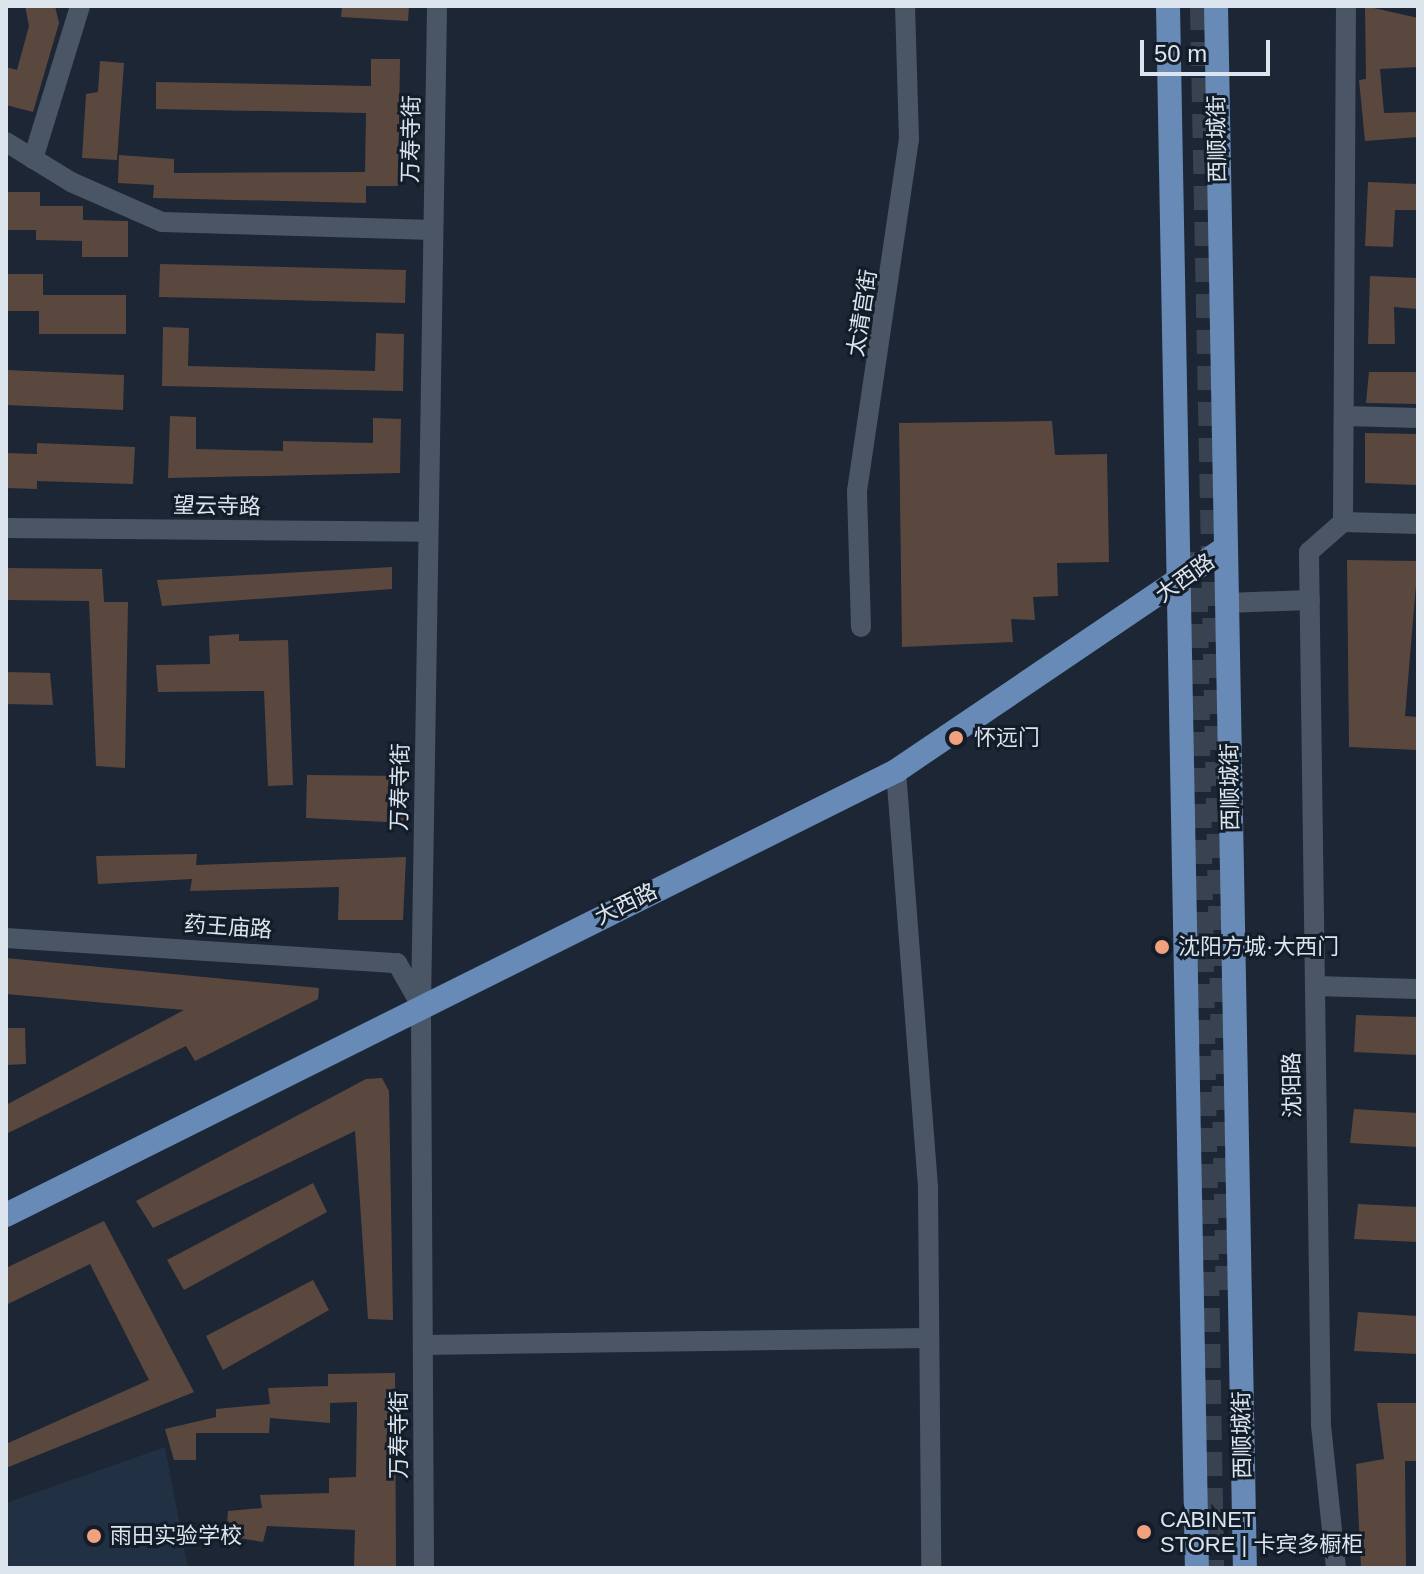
<!DOCTYPE html>
<meta charset="utf-8">
<style>
body{margin:0}
#map{position:relative;width:1424px;height:1574px;overflow:hidden;background:#1c2634;font-family:Arial,"Noto Sans SC",sans-serif}
div>[style]{position:absolute}
.built>*{inset:0;background:#213042}
.building>*{inset:0;background:#5a483f}
.highway-tunnel>*{height:24px;margin-top:-12px;transform-origin:0;background:repeating-linear-gradient(90deg,#394250 0 24px,transparent 0 36px)}
.minor>*{height:20px;margin:-10px;padding:0 10px;transform-origin:10px;border-radius:10px;background:#4a5666}
.major>*{height:24px;margin:-12px;padding:0 12px;transform-origin:12px;border-radius:12px;background:#678ab6}
.dots>*{width:22px;height:22px;translate:-50% -50%;box-sizing:border-box;border:4px solid #121d29;border-radius:50%}
span{translate:-50% -50%;white-space:nowrap;text-align:center;line-height:1.15;-webkit-text-stroke:6px #121d29;paint-order:stroke}
.street-label{font-size:22px;color:#dce4ed}
.poi-label{font-size:22px;color:#dce4ed}
.left{translate:0 -50%;text-align:left}
.frame{position:absolute;inset:0;border:8px solid #dce4ed;pointer-events:none}
.scale{position:absolute;left:1140px;top:40px;width:130px;height:36px;box-sizing:border-box;border:4px solid #dce4ed;border-top:0;padding-left:10px;font-size:24px;line-height:28px;white-space:nowrap;color:#dce4ed;-webkit-text-stroke:6px #121d29;paint-order:stroke}
</style>
<div id="map">
<div class="built">
<i style="clip-path:polygon(165px 1447px,188px 1568px,6px 1568px,6px 1503px)"></i>
</div>
<div class="building">
<i style="clip-path:polygon(25px 6px,55px 6px,59px 23px,33px 112px,6px 105px,6px 67px,17px 70px,29px 26px)"></i>
<i style="clip-path:polygon(342px 6px,409px 6px,408px 21px,341px 17px)"></i>
<i style="clip-path:polygon(1365px 6px,1418px 18px,1418px 67px,1380px 69px,1384px 113px,1418px 112px,1418px 137px,1365px 141px,1359px 80px,1366px 79px)"></i>
<i style="clip-path:polygon(371px 59px,400px 59px,398px 186px,366px 186px,366px 203px,153px 198px,154px 185px,118px 183px,119px 155px,174px 159px,174px 173px,365px 172px,366px 113px,156px 109px,156px 82px,371px 86px)"></i>
<i style="clip-path:polygon(100px 61px,124px 63px,117px 160px,82px 158px,86px 94px,98px 92px)"></i>
<i style="clip-path:polygon(1368px 182px,1418px 184px,1418px 210px,1395px 210px,1393px 247px,1365px 246px)"></i>
<i style="clip-path:polygon(6px 192px,40px 192px,40px 206px,83px 206px,83px 220px,128px 221px,128px 257px,82px 257px,82px 241px,36px 240px,36px 230px,6px 230px)"></i>
<i style="clip-path:polygon(160px 264px,406px 270px,405px 303px,159px 297px)"></i>
<i style="clip-path:polygon(6px 274px,43px 274px,43px 295px,126px 295px,126px 334px,39px 334px,39px 311px,6px 311px)"></i>
<i style="clip-path:polygon(1370px 276px,1418px 278px,1418px 309px,1394px 307px,1395px 344px,1368px 344px)"></i>
<i style="clip-path:polygon(163px 327px,189px 328px,188px 366px,375px 371px,376px 333px,404px 334px,403px 391px,162px 386px)"></i>
<i style="clip-path:polygon(6px 370px,124px 375px,123px 410px,6px 405px)"></i>
<i style="clip-path:polygon(1369px 372px,1418px 372px,1418px 404px,1366px 403px)"></i>
<i style="clip-path:polygon(170px 416px,196px 417px,196px 449px,283px 451px,283px 441px,373px 443px,373px 418px,401px 419px,400px 473px,168px 478px)"></i>
<i style="clip-path:polygon(1052px 421px,1055px 455px,1107px 454px,1109px 562px,1057px 563px,1058px 596px,1033px 597px,1035px 620px,1011px 619px,1013px 642px,902px 647px,899px 423px)"></i>
<i style="clip-path:polygon(1365px 433px,1418px 434px,1418px 485px,1365px 483px)"></i>
<i style="clip-path:polygon(37px 443px,135px 447px,133px 484px,37px 481px,37px 489px,6px 488px,6px 453px,37px 454px)"></i>
<i style="clip-path:polygon(1347px 560px,1418px 561px,1405px 716px,1418px 717px,1418px 750px,1349px 747px)"></i>
<i style="clip-path:polygon(392px 567px,392px 589px,162px 606px,157px 580px)"></i>
<i style="clip-path:polygon(6px 568px,102px 569px,104px 602px,128px 602px,125px 768px,96px 766px,89px 601px,6px 600px)"></i>
<i style="clip-path:polygon(239px 634px,239px 641px,288px 640px,293px 785px,268px 786px,264px 691px,158px 692px,156px 665px,210px 664px,209px 636px)"></i>
<i style="clip-path:polygon(6px 672px,50px 673px,53px 705px,6px 704px)"></i>
<i style="clip-path:polygon(307px 775px,405px 776px,406px 823px,306px 818px)"></i>
<i style="clip-path:polygon(197px 854px,196px 865px,406px 857px,403px 920px,338px 920px,339px 887px,190px 891px,192px 879px,98px 884px,96px 856px)"></i>
<i style="clip-path:polygon(6px 958px,319px 988px,318px 999px,195px 1061px,186px 1046px,6px 1134px,6px 1105px,184px 1010px,6px 994px)"></i>
<i style="clip-path:polygon(1356px 1015px,1418px 1017px,1418px 1055px,1354px 1052px)"></i>
<i style="clip-path:polygon(6px 1028px,25px 1028px,26px 1064px,6px 1065px)"></i>
<i style="clip-path:polygon(382px 1078px,389px 1091px,393px 1320px,368px 1319px,355px 1131px,153px 1228px,136px 1201px,366px 1079px)"></i>
<i style="clip-path:polygon(1354px 1109px,1418px 1113px,1418px 1147px,1350px 1143px)"></i>
<i style="clip-path:polygon(313px 1183px,327px 1212px,184px 1290px,167px 1260px)"></i>
<i style="clip-path:polygon(1358px 1204px,1418px 1207px,1418px 1242px,1354px 1239px)"></i>
<i style="clip-path:polygon(104px 1221px,194px 1392px,6px 1468px,6px 1444px,149px 1380px,90px 1264px,6px 1305px,6px 1268px)"></i>
<i style="clip-path:polygon(313px 1280px,329px 1310px,223px 1370px,206px 1336px)"></i>
<i style="clip-path:polygon(1358px 1312px,1418px 1316px,1418px 1354px,1354px 1351px)"></i>
<i style="clip-path:polygon(395px 1373px,396px 1568px,354px 1568px,355px 1530px,267px 1526px,263px 1542px,226px 1536px,228px 1511px,262px 1508px,260px 1495px,329px 1493px,329px 1478px,356px 1477px,357px 1402px,330px 1403px,330px 1423px,270px 1418px,269px 1433px,196px 1433px,196px 1460px,174px 1460px,165px 1429px,216px 1417px,216px 1409px,270px 1404px,268px 1388px,328px 1386px,328px 1374px)"></i>
<i style="clip-path:polygon(1377px 1403px,1418px 1403px,1418px 1461px,1405px 1461px,1406px 1568px,1361px 1568px,1356px 1464px,1384px 1459px)"></i>
</div>
<div class="highway-tunnel">
<i style="left:1202px;top:6px;width:1296px;rotate:88.85deg"></i>
<i style="left:1195px;top:552px;width:1016px;rotate:89.04deg"></i>
</div>
<div class="minor">
<i style="left:6px;top:142px;width:76px;rotate:31.6deg"></i>
<i style="left:71px;top:182px;width:99px;rotate:23.7deg"></i>
<i style="left:162px;top:222px;width:271px;rotate:1.7deg"></i>
<i style="left:33px;top:159px;width:160px;rotate:-72.9deg"></i>
<i style="left:1345px;top:416px;width:73px;rotate:1.6deg"></i>
<i style="left:1343px;top:522px;width:516px;rotate:-89.67deg"></i>
<i style="left:6px;top:528px;width:421px;rotate:0.5deg"></i>
<i style="left:1227px;top:603px;width:83px;rotate:-2.1deg"></i>
<i style="left:861px;top:627px;width:136px;rotate:-91.7deg"></i>
<i style="left:857px;top:491px;width:355px;rotate:-81.6deg"></i>
<i style="left:909px;top:140px;width:134px;rotate:-91.7deg"></i>
<i style="left:896px;top:771px;width:420px;rotate:85.6deg"></i>
<i style="left:928px;top:1190px;width:378px;rotate:89.5deg"></i>
<i style="left:6px;top:938px;width:392px;rotate:3.7deg"></i>
<i style="left:397px;top:963px;width:48px;rotate:60.3deg"></i>
<i style="left:1315px;top:986px;width:103px;rotate:1.7deg"></i>
<i style="left:423px;top:1345px;width:506px;rotate:-0.79deg"></i>
<i style="left:424px;top:1568px;width:563px;rotate:-90.31deg"></i>
<i style="left:421px;top:1005px;width:999px;rotate:-89.08deg"></i>
<i style="left:1336px;top:1568px;width:144px;rotate:-96deg"></i>
<i style="left:1321px;top:1425px;width:873px;rotate:-90.79deg"></i>
<i style="left:1309px;top:552px;width:45px;rotate:-41.4deg"></i>
<i style="left:1343px;top:522px;width:75px;rotate:1.5deg"></i>
</div>
<div class="major">
<i style="left:1168px;top:6px;width:1562px;rotate:88.94deg"></i>
<i style="left:1216px;top:6px;width:1562px;rotate:88.94deg"></i>
<i style="left:6px;top:1215px;width:995px;rotate:-26.51deg"></i>
<i style="left:896px;top:771px;width:392px;rotate:-34.1deg"></i>
</div>
<div class="dots">
<i style="left:956px;top:738px;background:#f1a17c"></i>
<i style="left:1162px;top:947px;background:#f1a17c"></i>
<i style="left:1144px;top:1532px;background:#f1a17c"></i>
<i style="left:94px;top:1536px;background:#f1a17c"></i>
</div>
<div class="street-label">
<span style="left:411px;top:139px;rotate:-89deg">万寿寺街</span>
<span style="left:1217px;top:139px;rotate:-91deg">西顺城街</span>
<span style="left:862px;top:313px;rotate:-81deg">太清宫街</span>
<span style="left:217px;top:506px;rotate:1deg">望云寺路</span>
<span style="left:1185px;top:578px;rotate:-36deg">大西路</span>
<span style="left:400px;top:787px;rotate:-89deg">万寿寺街</span>
<span style="left:1230px;top:787px;rotate:-91deg">西顺城街</span>
<span style="left:626px;top:904px;rotate:-26deg">大西路</span>
<span style="left:228px;top:927px;rotate:4deg">药王庙路</span>
<span style="left:1292px;top:1085px;rotate:-91deg">沈阳路</span>
<span style="left:399px;top:1435px;rotate:-90deg">万寿寺街</span>
<span style="left:1242px;top:1435px;rotate:-91deg">西顺城街</span>
</div>
<div class="poi-label">
<span class="left" style="left:974px;top:738px">怀远门</span>
<span class="left" style="left:1178px;top:947px">沈阳方城·大西门</span>
<span class="left" style="left:1160px;top:1532px">CABINET<br>STORE | 卡宾多橱柜</span>
<span class="left" style="left:110px;top:1536px">雨田实验学校</span>
</div>
<div class="frame"></div>
<div class="scale">50 m</div>
</div>
